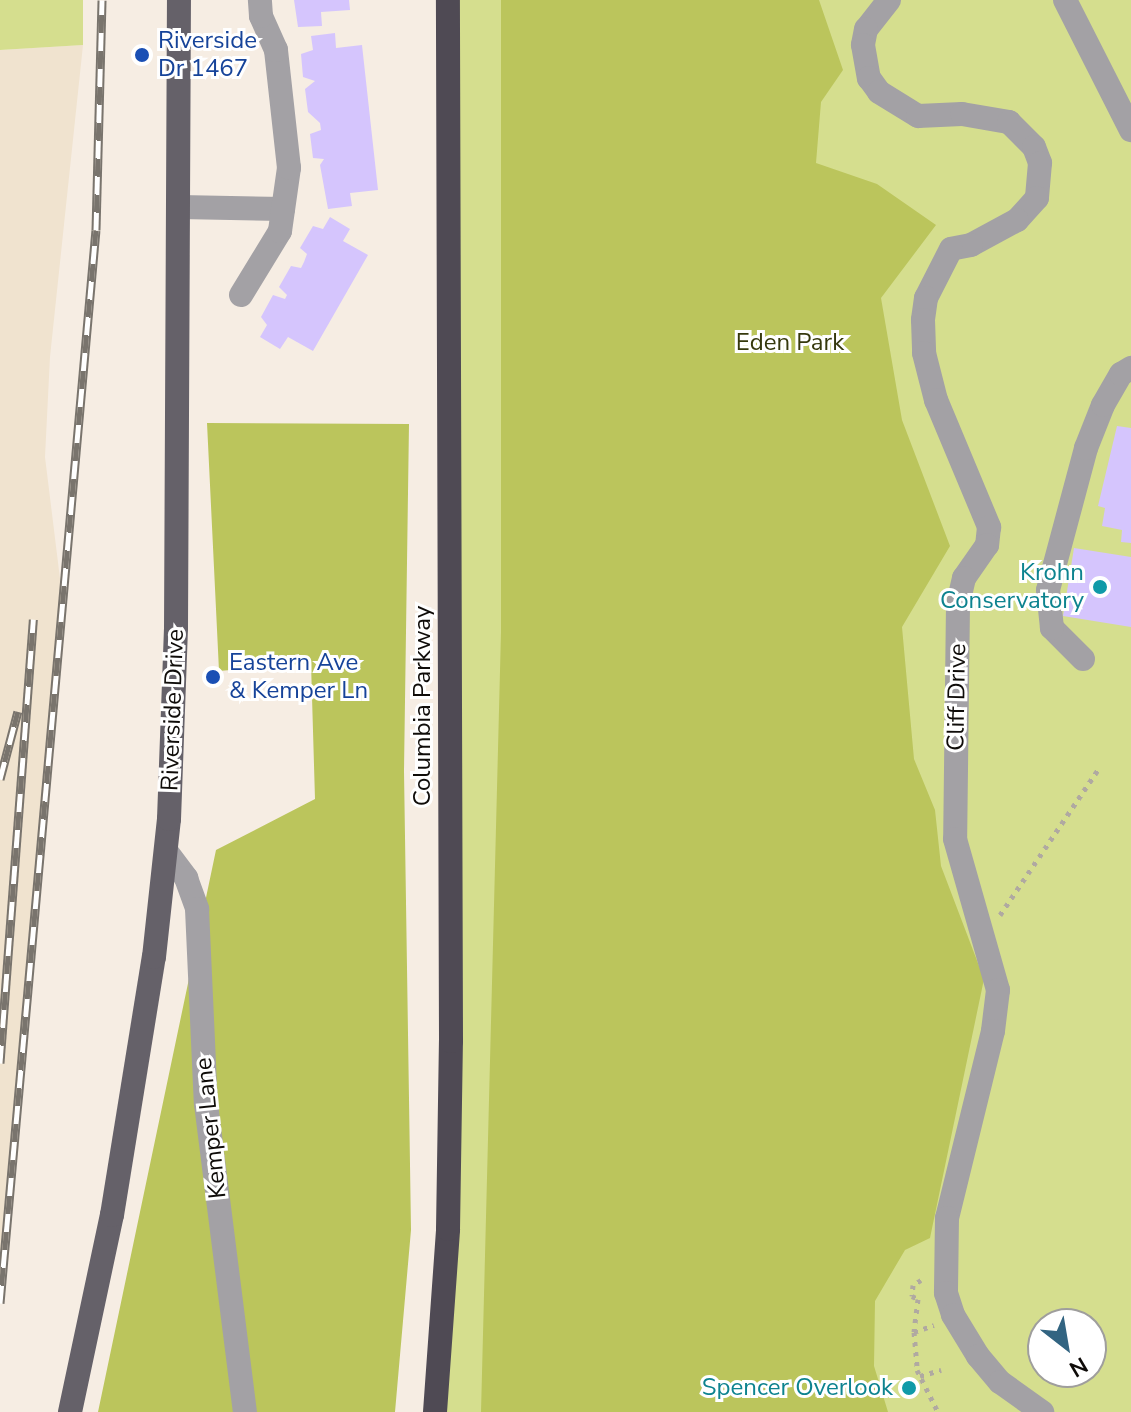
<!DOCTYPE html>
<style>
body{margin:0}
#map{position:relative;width:1131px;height:1412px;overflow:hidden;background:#f6ede3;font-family:"Nunito Sans",sans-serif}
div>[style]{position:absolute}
.industrial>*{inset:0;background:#f0e3cf}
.green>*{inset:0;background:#d5de8e}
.forest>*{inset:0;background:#bbc55c}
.building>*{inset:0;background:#d5c5fd}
.path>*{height:5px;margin-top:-2.5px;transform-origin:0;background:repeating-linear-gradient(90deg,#b0a9a1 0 4px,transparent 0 10px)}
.minor>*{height:24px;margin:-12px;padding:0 12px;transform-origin:12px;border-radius:12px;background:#a3a1a5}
.major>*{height:24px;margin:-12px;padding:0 12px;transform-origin:12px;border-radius:12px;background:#656169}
.highway>*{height:24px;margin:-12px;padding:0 12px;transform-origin:12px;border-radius:12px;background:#4f4a54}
.rail>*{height:9px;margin-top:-4.5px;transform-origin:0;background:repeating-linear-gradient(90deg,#fff 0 18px,#79746d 0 36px);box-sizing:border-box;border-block:2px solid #79746d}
.dots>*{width:22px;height:22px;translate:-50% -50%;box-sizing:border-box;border:4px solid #fff;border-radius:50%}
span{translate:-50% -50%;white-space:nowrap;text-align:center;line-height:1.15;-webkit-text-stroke:6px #fff;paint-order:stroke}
.transit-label{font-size:24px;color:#164399}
.left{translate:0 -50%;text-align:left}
.park-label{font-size:24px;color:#36390d}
.culture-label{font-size:24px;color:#0d838f}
.right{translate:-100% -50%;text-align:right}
.street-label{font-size:24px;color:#0f0c09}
.north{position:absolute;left:1027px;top:1308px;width:80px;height:80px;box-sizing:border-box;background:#fff;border:2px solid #9f9e9d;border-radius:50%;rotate:149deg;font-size:22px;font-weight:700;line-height:32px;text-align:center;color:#0f0c09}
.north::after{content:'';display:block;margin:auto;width:28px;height:36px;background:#326481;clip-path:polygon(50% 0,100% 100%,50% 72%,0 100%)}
</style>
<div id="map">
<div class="industrial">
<i style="clip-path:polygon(83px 45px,50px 357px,45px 457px,64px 611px,0 1303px,0 50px)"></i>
</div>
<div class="green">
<i style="clip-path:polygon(0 0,83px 0,83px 45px,0 50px)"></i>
<i style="clip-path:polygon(evenodd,448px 0,1131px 0,1131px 1412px,435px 1412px,448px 1229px,448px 0,1043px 1324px,1091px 1324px,1091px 1372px,1043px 1372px,1043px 1324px)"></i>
</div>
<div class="forest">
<i style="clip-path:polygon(501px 0,819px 0,843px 70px,821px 102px,816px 163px,877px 184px,936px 225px,881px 298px,902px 420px,950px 546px,902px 627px,914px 759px,935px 810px,941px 866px,984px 979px,930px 1238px,905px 1250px,875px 1301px,874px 1366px,888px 1412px,481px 1412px,501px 632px)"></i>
<i style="clip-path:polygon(207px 423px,409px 424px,404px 771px,411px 1230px,395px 1412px,98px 1412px,216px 850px,315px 799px,311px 663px,219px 671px)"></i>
</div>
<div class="building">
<i style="clip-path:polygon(294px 0,349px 0,350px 10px,321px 12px,322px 26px,298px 27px)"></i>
<i style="clip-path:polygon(335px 33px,336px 48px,362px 45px,378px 190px,350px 193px,352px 206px,328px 209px,320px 165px,324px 159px,313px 158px,310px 134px,321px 130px,320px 123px,308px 112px,305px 89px,315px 81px,303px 77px,301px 54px,313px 50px,311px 36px)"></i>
<i style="clip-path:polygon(330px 217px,350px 229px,343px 241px,368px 255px,313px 351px,288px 337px,280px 349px,260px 337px,267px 325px,261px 317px,273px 295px,285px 299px,287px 295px,279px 287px,291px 266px,301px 268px,304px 262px,307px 254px,300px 248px,313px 226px,323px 229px)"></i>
<i style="clip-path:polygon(1117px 426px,1131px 428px,1131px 543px,1121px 542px,1122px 530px,1102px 526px,1105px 508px,1098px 506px)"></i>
<i style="clip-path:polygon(1074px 548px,1131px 557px,1131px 627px,1063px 616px)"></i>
</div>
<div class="path">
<i style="left:1000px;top:915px;width:177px;rotate:-56deg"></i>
<i style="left:921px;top:1280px;width:9px;rotate:148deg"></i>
<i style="left:913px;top:1285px;width:11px;rotate:95deg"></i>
<i style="left:912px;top:1296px;width:7px;rotate:27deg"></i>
<i style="left:918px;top:1299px;width:33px;rotate:97deg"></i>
<i style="left:914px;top:1332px;width:38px;rotate:85deg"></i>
<i style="left:917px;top:1370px;width:47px;rotate:63.4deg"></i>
<i style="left:914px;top:1332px;width:21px;rotate:-19deg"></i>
<i style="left:920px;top:1376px;width:22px;rotate:-16deg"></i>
</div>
<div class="minor">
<i style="left:889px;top:0;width:37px;rotate:128deg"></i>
<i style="left:866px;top:29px;width:16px;rotate:101deg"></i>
<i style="left:863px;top:45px;width:34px;rotate:80deg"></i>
<i style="left:869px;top:78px;width:17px;rotate:54deg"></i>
<i style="left:879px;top:92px;width:46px;rotate:31.6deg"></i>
<i style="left:918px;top:116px;width:44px;rotate:-2.6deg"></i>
<i style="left:962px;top:114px;width:48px;rotate:9.7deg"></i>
<i style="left:1009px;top:122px;width:35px;rotate:45deg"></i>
<i style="left:1034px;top:147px;width:17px;rotate:69deg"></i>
<i style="left:1040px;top:163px;width:35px;rotate:95deg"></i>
<i style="left:1037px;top:198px;width:30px;rotate:132deg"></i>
<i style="left:1017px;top:220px;width:52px;rotate:151.5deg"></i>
<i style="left:971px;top:245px;width:20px;rotate:169deg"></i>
<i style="left:951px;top:249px;width:55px;rotate:117deg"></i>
<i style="left:926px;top:298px;width:22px;rotate:98deg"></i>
<i style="left:923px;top:320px;width:33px;rotate:88deg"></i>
<i style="left:924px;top:353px;width:49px;rotate:75.7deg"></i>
<i style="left:936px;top:400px;width:138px;rotate:67.3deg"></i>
<i style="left:989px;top:527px;width:18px;rotate:96deg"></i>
<i style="left:987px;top:545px;width:40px;rotate:124.9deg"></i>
<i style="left:964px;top:578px;width:28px;rotate:103deg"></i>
<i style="left:958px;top:605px;width:234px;rotate:90.7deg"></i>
<i style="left:955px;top:839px;width:157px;rotate:74.1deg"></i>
<i style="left:998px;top:990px;width:41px;rotate:97deg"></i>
<i style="left:993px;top:1031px;width:193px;rotate:103.8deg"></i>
<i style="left:947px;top:1218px;width:75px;rotate:90.8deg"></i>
<i style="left:946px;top:1293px;width:23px;rotate:72deg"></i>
<i style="left:953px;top:1315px;width:48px;rotate:58.6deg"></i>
<i style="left:978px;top:1356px;width:34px;rotate:50deg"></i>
<i style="left:1000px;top:1382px;width:52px;rotate:35.5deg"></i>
<i style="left:1065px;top:0;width:146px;rotate:63.1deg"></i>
<i style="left:180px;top:207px;width:103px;rotate:1.1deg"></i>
<i style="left:241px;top:295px;width:75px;rotate:-58.6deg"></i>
<i style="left:280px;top:231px;width:64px;rotate:-81.9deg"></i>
<i style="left:289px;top:168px;width:119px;rotate:-96.3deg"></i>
<i style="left:276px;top:50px;width:37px;rotate:-114deg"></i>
<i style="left:261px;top:16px;width:16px;rotate:-94deg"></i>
<i style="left:1083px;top:659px;width:44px;rotate:-135deg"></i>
<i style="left:1052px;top:628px;width:38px;rotate:-96deg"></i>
<i style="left:1048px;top:590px;width:147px;rotate:-75deg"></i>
<i style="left:1086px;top:448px;width:46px;rotate:-68.4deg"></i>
<i style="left:1103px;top:405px;width:36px;rotate:-60deg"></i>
<i style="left:1121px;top:374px;width:12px;rotate:-31deg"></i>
<i style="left:166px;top:851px;width:34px;rotate:53deg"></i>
<i style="left:186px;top:878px;width:33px;rotate:70deg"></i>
<i style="left:197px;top:909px;width:195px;rotate:87.4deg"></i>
<i style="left:206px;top:1104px;width:310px;rotate:82.8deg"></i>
</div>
<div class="major">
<i style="left:70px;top:1412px;width:201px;rotate:-78deg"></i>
<i style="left:112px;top:1215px;width:261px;rotate:-80.8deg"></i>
<i style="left:154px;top:957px;width:139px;rotate:-83.8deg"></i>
<i style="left:169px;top:819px;width:191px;rotate:-87.9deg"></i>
<i style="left:176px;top:628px;width:628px;rotate:-89.73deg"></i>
</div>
<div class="highway">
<i style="left:435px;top:1412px;width:183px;rotate:-85.9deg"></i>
<i style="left:448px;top:1229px;width:188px;rotate:-89.1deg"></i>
<i style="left:451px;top:1041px;width:1041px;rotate:-90.17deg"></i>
</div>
<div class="rail">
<i style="left:0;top:779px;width:70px;rotate:-75.2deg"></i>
<i style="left:0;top:1063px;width:445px;rotate:-85.7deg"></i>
<i style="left:0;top:1303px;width:1077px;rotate:-84.89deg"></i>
<i style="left:96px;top:230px;width:230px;rotate:-88.5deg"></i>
</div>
<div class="dots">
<i style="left:142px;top:55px;background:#1a4fb4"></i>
<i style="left:1100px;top:587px;background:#0f9aa8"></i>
<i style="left:213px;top:677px;background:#1a4fb4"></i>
<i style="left:909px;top:1388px;background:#0f9aa8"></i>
</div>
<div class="transit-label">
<span class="left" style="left:158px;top:55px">Riverside<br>Dr 1467</span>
<span class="left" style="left:229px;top:677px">Eastern Ave<br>&amp; Kemper Ln</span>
</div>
<div class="park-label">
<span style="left:790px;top:343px">Eden Park</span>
</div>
<div class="culture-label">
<span class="right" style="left:1084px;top:587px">Krohn<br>Conservatory</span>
<span class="right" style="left:893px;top:1388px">Spencer Overlook</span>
</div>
<div class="street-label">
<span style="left:957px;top:697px;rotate:-89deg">Cliff Drive</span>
<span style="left:423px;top:706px;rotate:-90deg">Columbia Parkway</span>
<span style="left:173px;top:710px;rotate:-88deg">Riverside Drive</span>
<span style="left:211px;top:1128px;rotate:-96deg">Kemper Lane</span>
</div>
<div class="north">N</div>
</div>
